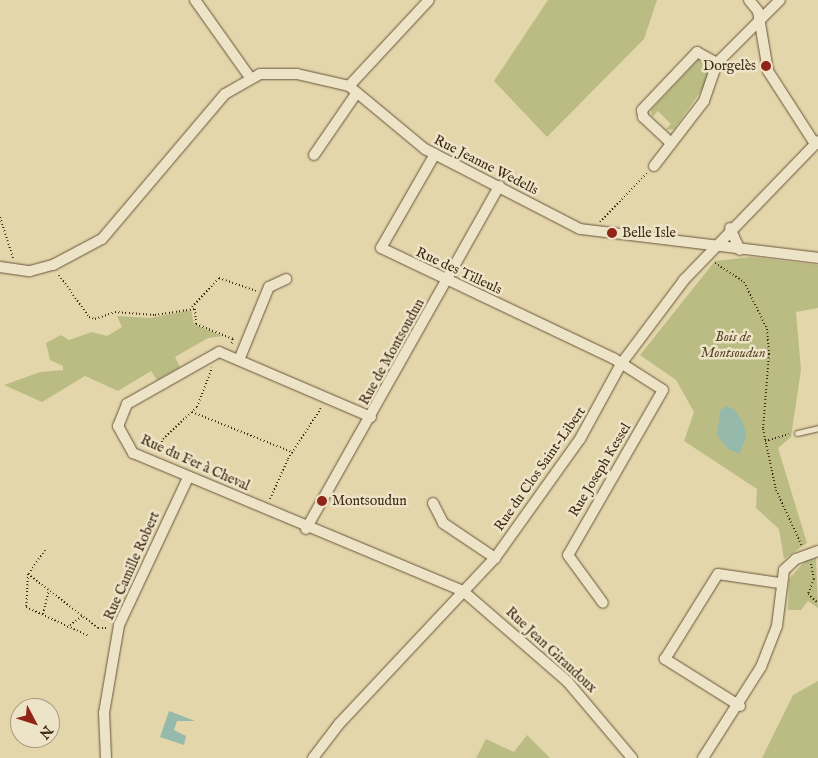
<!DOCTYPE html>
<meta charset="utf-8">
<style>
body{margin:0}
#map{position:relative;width:818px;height:758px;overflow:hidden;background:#e4d6ab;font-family:"IM FELL English",serif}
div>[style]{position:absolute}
.green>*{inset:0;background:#babc84}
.water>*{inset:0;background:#95b9aa}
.path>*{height:2px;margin-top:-1px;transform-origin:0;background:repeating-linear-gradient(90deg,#3f2814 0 1px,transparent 0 3.5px)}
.roads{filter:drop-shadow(0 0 1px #68543a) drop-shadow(0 0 1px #68543a)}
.lane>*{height:5px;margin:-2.5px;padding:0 2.5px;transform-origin:2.5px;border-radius:2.5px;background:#ede4c8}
.street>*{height:10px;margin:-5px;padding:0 5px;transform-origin:5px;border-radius:5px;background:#ede4c8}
.dots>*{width:14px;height:14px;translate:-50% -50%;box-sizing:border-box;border:2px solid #ede4c8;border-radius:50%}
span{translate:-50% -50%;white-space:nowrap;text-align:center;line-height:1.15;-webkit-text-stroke:5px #ede4c8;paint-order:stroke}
.poi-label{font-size:14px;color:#3f2814}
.right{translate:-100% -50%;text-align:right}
.left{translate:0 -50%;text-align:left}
.street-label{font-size:14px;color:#3f2814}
.park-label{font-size:14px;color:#58462a;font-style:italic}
.north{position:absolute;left:10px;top:698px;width:50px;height:50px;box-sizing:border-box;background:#ede4c8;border:1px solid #a79980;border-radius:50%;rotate:130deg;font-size:14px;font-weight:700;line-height:20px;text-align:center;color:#3f2814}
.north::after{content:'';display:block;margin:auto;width:18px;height:22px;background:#8f2418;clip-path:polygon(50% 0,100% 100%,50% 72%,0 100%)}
</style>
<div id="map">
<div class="green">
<i style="clip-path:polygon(548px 0,657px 0,644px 39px,547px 137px,494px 81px)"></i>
<i style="clip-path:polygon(698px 60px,710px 69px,704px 87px,674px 129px,665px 130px,671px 124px,658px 111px,652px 117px,651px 110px)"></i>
<i style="clip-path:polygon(751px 257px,818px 265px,818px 308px,796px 312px,801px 370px,791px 437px,778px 448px,807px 543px,784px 559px,779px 529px,756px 508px,757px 489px,684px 441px,694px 412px,676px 380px,640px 355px,715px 261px)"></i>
<i style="clip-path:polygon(191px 310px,194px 324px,223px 336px,208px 338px,175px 357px,180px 367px,157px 380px,151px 371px,118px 391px,85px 376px,42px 402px,4px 385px,40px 372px,63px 370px,63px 366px,50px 360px,46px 343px,61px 335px,69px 340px,92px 332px,107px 336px,122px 327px,117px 316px,150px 318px)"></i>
<i style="clip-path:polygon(816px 558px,818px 608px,808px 601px,801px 610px,788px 610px,789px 579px,806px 560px)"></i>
<i style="clip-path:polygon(818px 681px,818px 758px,762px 758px,793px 695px)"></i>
<i style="clip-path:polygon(527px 735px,550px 758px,476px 758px,486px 739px,514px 752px)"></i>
</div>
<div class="water">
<i style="clip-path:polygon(725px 406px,734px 409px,743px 423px,746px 435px,740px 454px,728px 449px,717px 435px,720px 411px)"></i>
<i style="clip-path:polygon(169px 711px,195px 721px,177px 721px,174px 730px,186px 736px,184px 745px,160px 737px)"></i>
</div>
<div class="path">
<i style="left:0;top:217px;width:43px;rotate:72.4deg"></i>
<i style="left:600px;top:222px;width:68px;rotate:-46.2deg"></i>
<i style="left:715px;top:263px;width:35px;rotate:33deg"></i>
<i style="left:744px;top:282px;width:52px;rotate:63.9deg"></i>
<i style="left:767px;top:329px;width:25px;rotate:85deg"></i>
<i style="left:769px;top:354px;width:75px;rotate:94.6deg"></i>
<i style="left:763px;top:429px;width:62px;rotate:78deg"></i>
<i style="left:776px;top:490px;width:62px;rotate:65.1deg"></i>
<i style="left:59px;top:275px;width:52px;rotate:54.5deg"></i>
<i style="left:89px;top:317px;width:6px;rotate:18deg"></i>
<i style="left:95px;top:319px;width:21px;rotate:-19deg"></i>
<i style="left:115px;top:312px;width:40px;rotate:4.3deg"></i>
<i style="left:155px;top:315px;width:40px;rotate:-8.5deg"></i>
<i style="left:195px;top:309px;width:15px;rotate:86deg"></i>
<i style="left:196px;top:324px;width:40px;rotate:22deg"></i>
<i style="left:233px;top:339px;width:6px;rotate:108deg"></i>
<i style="left:192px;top:307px;width:40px;rotate:-47deg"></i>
<i style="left:219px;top:278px;width:39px;rotate:19deg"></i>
<i style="left:192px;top:412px;width:108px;rotate:21.8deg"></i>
<i style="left:765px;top:441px;width:25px;rotate:-16deg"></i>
<i style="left:158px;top:452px;width:14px;rotate:-69deg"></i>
<i style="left:163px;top:439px;width:47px;rotate:-43.3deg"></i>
<i style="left:197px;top:407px;width:42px;rotate:-69deg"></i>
<i style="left:270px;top:499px;width:44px;rotate:-65.8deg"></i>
<i style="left:288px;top:459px;width:61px;rotate:-57.1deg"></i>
<i style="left:45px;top:550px;width:29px;rotate:125deg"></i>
<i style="left:28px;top:574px;width:88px;rotate:37.6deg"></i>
<i style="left:98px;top:628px;width:10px"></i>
<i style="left:811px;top:564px;width:15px;rotate:79deg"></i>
<i style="left:814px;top:579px;width:16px;rotate:112deg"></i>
<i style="left:808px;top:594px;width:13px;rotate:42deg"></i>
<i style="left:28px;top:574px;width:33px;rotate:93deg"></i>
<i style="left:26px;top:607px;width:69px;rotate:24.7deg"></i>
<i style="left:43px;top:614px;width:25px;rotate:-76deg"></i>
<i style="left:67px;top:627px;width:19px;rotate:-35deg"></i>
</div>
<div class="roads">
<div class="lane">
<i style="left:797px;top:433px;width:22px;rotate:-13deg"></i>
</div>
<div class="street">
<i style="left:195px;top:0;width:93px;rotate:54.6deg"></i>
<i style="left:749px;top:0;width:14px;rotate:51deg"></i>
<i style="left:758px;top:11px;width:61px;rotate:80.5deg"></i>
<i style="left:768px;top:71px;width:87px;rotate:57.2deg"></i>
<i style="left:349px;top:86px;width:117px;rotate:-47.1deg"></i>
<i style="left:671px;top:143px;width:38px;rotate:-137deg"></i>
<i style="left:643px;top:117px;width:7px;rotate:-98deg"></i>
<i style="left:642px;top:110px;width:80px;rotate:-46.5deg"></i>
<i style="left:697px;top:52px;width:23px;rotate:29deg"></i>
<i style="left:435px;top:154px;width:108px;rotate:119.9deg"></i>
<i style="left:381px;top:248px;width:257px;rotate:25.4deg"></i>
<i style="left:613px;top:358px;width:59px;rotate:32.6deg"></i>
<i style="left:663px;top:390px;width:190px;rotate:119.9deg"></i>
<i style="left:568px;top:555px;width:59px;rotate:53.9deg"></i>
<i style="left:314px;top:155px;width:74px;rotate:-55.5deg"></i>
<i style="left:654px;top:166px;width:82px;rotate:-52.4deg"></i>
<i style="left:704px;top:101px;width:40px;rotate:-71.1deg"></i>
<i style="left:717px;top:63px;width:89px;rotate:-45deg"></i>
<i style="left:730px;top:228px;width:24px;rotate:66deg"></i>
<i style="left:0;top:267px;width:30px;rotate:8deg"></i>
<i style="left:30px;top:271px;width:24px;rotate:-15deg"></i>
<i style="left:53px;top:265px;width:55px;rotate:-28deg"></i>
<i style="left:102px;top:239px;width:190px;rotate:-49.7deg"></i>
<i style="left:225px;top:94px;width:40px;rotate:-29.7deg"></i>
<i style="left:260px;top:74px;width:37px"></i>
<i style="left:297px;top:74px;width:53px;rotate:13deg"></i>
<i style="left:349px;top:86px;width:99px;rotate:39.7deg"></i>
<i style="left:425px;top:149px;width:174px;rotate:27.3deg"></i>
<i style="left:580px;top:229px;width:240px;rotate:6.9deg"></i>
<i style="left:239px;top:360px;width:79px;rotate:-67.7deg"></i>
<i style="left:269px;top:287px;width:19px;rotate:-25deg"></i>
<i style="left:371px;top:417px;width:165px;rotate:-156.8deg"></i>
<i style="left:219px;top:352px;width:106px;rotate:150.5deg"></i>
<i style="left:127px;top:404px;width:24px;rotate:112deg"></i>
<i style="left:118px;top:426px;width:31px;rotate:61deg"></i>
<i style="left:133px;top:453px;width:358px;rotate:22.7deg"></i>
<i style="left:463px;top:591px;width:138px;rotate:40.9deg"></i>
<i style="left:567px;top:681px;width:101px;rotate:49.8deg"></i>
<i style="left:433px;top:503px;width:22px;rotate:63deg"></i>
<i style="left:443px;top:523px;width:63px;rotate:33.9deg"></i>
<i style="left:306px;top:529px;width:394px;rotate:-60.6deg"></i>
<i style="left:740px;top:706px;width:89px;rotate:-147.9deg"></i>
<i style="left:665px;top:659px;width:100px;rotate:-58.1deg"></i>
<i style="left:718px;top:574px;width:62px;rotate:8.4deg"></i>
<i style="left:106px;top:758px;width:45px;rotate:-92.5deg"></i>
<i style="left:104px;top:713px;width:89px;rotate:-80.3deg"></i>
<i style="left:119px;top:625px;width:162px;rotate:-64.9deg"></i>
<i style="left:313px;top:758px;width:43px;rotate:-52.6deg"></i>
<i style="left:339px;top:724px;width:228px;rotate:-46.8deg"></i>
<i style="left:495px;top:558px;width:146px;rotate:-54.5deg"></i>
<i style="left:580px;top:439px;width:85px;rotate:-61.3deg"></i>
<i style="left:621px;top:364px;width:105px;rotate:-53.1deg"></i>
<i style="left:684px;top:280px;width:193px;rotate:-46deg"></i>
<i style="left:703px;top:758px;width:108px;rotate:-57.5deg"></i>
<i style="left:761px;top:667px;width:44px;rotate:-68.7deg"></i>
<i style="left:777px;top:626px;width:56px;rotate:-82.9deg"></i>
<i style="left:784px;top:570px;width:16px;rotate:-43deg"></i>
<i style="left:796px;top:559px;width:23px;rotate:-20deg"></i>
</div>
</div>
<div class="dots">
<i style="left:766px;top:66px;background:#8f2418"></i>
<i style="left:612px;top:233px;background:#8f2418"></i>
<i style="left:322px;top:501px;background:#8f2418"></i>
</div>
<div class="poi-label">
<span class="right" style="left:756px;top:66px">Dorgelès</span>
<span class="left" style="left:622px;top:233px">Belle Isle</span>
<span class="left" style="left:332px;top:501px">Montsoudun</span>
</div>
<div class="street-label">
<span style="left:486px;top:165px;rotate:27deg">Rue Jeanne Wedells</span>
<span style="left:459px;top:271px;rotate:25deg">Rue des Tilleuls</span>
<span style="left:392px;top:352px;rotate:-61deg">Rue de Montsoudun</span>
<span style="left:195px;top:463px;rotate:24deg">Rue du Fer à Cheval</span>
<span style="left:540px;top:469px;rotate:-55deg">Rue du Clos Saint-Libert</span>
<span style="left:600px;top:470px;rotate:-59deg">Rue Joseph Kessel</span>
<span style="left:132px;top:566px;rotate:-66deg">Rue Camille Robert</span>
<span style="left:551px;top:650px;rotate:43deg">Rue Jean Giraudoux</span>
</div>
<div class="park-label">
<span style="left:733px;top:345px">Bois de<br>Montsoudun</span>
</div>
<div class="north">N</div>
</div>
